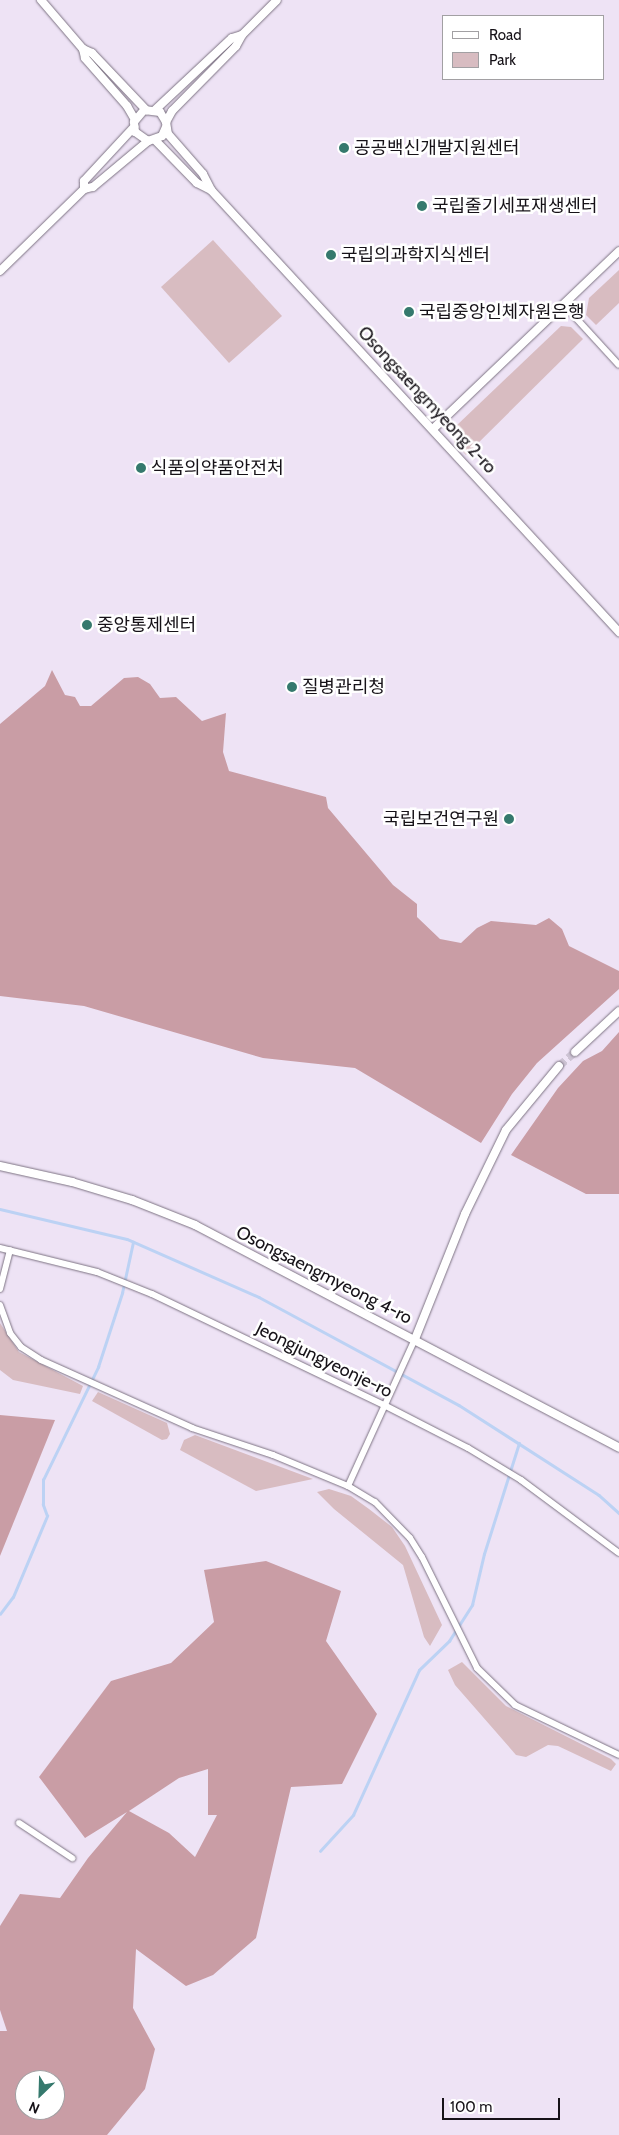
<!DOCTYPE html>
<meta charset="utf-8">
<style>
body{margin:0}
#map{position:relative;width:619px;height:2135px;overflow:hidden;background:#eee3f5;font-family:Cabin,"Noto Sans KR",sans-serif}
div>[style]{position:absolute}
.green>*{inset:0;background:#d8bcc1}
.forest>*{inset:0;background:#c99da5}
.stream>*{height:2.5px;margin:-1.25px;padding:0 1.25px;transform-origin:1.25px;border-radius:1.25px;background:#bcd2f4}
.tertiary-tunnel>*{height:8px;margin-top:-4px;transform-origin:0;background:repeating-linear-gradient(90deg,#cec4d4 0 8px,transparent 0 12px)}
.roads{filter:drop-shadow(0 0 1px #7d7383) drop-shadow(0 0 1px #7d7383)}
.minor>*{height:6px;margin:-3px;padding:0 3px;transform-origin:3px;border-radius:3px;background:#fff}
.tertiary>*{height:8px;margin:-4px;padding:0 4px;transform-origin:4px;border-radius:4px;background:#fff}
.dots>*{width:14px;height:14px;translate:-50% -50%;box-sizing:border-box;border:2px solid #fff;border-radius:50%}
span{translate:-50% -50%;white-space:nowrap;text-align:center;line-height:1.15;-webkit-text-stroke:5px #fff;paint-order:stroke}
.poi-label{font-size:18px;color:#161218}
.left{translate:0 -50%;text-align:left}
.right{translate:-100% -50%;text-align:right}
.street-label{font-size:18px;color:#161218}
.legend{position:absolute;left:442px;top:15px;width:162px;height:65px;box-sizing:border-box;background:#fff;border:1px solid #a2a0a3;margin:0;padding:6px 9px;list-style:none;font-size:15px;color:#161218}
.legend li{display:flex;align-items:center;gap:10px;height:25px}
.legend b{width:25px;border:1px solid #a2a0a3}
.north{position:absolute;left:15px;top:2070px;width:50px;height:50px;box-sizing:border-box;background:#fff;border:1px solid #a2a0a3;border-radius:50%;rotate:204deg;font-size:14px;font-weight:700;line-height:20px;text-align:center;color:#161218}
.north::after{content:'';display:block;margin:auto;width:18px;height:22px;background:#35796d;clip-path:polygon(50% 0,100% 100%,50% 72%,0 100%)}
.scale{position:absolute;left:442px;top:2098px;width:118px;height:22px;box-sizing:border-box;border:2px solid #161218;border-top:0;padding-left:6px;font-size:15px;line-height:18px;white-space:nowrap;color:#161218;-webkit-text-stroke:4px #fff;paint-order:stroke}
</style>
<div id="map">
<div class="green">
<i style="clip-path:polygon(213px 240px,282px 316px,229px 363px,161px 287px)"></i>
<i style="clip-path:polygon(619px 270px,619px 303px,596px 325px,586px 315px,589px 298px)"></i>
<i style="clip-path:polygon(561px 326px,571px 327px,583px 339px,466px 455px,454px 442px,455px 427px)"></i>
<i style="clip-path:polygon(0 1323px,19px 1352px,83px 1386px,80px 1394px,13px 1380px,0 1370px)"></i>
<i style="clip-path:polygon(98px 1392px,167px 1423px,170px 1434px,167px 1439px,162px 1440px,92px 1401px)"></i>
<i style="clip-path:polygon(195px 1435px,313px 1479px,256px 1491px,180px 1450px,184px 1440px)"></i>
<i style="clip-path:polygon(329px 1489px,351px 1496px,369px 1509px,392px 1527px,405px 1546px,442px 1625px,430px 1646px,424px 1637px,403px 1565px,334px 1509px,317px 1492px)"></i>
<i style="clip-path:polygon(462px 1662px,506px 1706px,611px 1759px,616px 1764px,611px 1771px,558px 1746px,548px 1745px,526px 1757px,516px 1755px,455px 1685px,448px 1670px)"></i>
</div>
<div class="forest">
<i style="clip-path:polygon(52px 670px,65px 695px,75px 697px,80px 706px,91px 706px,124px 678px,138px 677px,150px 684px,160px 698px,176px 697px,202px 721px,226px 713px,223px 752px,229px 771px,326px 797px,328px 808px,393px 885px,417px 904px,417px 917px,440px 939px,461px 943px,477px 928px,491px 921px,536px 925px,549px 918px,562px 929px,569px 946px,619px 971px,619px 989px,537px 1063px,512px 1094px,481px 1143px,355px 1068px,263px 1058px,84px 1006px,0 996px,0 724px,45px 686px)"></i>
<i style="clip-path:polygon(619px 1032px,619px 1194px,586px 1194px,511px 1155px,558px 1088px,583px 1061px,602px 1051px)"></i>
<i style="clip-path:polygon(0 1415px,55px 1420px,0 1556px)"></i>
<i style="clip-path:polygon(evenodd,266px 1561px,341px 1591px,326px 1641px,377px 1714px,342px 1784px,291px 1787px,256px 1938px,213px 1975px,186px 1986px,136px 1949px,133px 2008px,155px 2049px,145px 2089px,107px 2135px,0 2135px,0 2031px,7px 2031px,0 2010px,0 1926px,20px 1894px,60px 1898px,88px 1858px,127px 1812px,85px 1838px,39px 1777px,111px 1681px,171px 1663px,214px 1622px,204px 1570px,266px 1561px,208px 1769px,208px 1815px,217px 1815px,195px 1857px,169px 1833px,129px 1811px,179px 1778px,208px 1769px,266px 1561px,25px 2080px,55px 2080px,55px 2110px,25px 2110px,25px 2080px)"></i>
</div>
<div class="stream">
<i style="left:0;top:1209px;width:130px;rotate:13.3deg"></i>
<i style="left:127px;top:1239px;width:144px;rotate:23.7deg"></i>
<i style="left:259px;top:1297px;width:227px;rotate:28.4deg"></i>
<i style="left:459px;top:1405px;width:166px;rotate:32.7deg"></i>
<i style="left:599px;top:1495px;width:27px;rotate:42deg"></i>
<i style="left:0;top:1614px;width:21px;rotate:-53deg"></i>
<i style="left:13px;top:1597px;width:88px;rotate:-67.2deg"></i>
<i style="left:47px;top:1516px;width:12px;rotate:-110deg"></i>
<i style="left:43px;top:1505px;width:25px;rotate:-90deg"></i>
<i style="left:43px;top:1480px;width:126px;rotate:-64deg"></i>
<i style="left:98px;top:1367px;width:78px;rotate:-72deg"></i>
<i style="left:122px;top:1293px;width:52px;rotate:-77.8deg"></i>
<i style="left:320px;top:1851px;width:49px;rotate:-47.5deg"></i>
<i style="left:353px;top:1815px;width:159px;rotate:-65.5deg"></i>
<i style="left:419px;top:1670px;width:42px;rotate:-44deg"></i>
<i style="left:449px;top:1641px;width:43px;rotate:-57.4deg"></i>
<i style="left:472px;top:1605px;width:52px;rotate:-76.8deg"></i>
<i style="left:484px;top:1554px;width:116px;rotate:-72.5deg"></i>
</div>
<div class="tertiary-tunnel">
<i style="left:559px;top:1066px;width:21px;rotate:-41deg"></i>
</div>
<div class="roads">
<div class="minor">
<i style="left:564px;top:305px;width:81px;rotate:47.5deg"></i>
<i style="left:0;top:1248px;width:100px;rotate:13.9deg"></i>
<i style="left:97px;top:1272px;width:59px;rotate:21.8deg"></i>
<i style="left:152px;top:1294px;width:257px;rotate:25.6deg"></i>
<i style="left:384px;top:1405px;width:94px;rotate:27.1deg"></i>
<i style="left:468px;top:1448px;width:62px;rotate:31.1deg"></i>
<i style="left:521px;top:1480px;width:122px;rotate:36.7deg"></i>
<i style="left:0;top:1289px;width:40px;rotate:-75.6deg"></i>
<i style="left:0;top:1305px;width:30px;rotate:70deg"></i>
<i style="left:10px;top:1333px;width:18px;rotate:52deg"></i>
<i style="left:21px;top:1347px;width:24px;rotate:33deg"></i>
<i style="left:41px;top:1360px;width:166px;rotate:24.2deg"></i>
<i style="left:192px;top:1428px;width:85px;rotate:18.4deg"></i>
<i style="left:273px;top:1455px;width:81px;rotate:22.5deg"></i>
<i style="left:348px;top:1486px;width:31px;rotate:31deg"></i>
<i style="left:375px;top:1502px;width:50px;rotate:45.8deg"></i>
<i style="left:410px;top:1538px;width:22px;rotate:58deg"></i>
<i style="left:422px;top:1557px;width:124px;rotate:63.6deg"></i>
<i style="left:477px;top:1668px;width:53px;rotate:44.2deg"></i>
<i style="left:515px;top:1705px;width:115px;rotate:25.7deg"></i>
<i style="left:348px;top:1486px;width:162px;rotate:-65.5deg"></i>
<i style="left:19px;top:1823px;width:64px;rotate:33.4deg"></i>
</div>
<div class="tertiary">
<i style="left:41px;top:0;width:65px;rotate:49.4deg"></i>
<i style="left:83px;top:49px;width:10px;rotate:24deg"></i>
<i style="left:92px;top:53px;width:79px;rotate:46.5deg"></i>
<i style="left:83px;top:49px;width:9px;rotate:77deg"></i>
<i style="left:85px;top:58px;width:64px;rotate:48.8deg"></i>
<i style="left:127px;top:106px;width:16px;rotate:60deg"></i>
<i style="left:155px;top:110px;width:105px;rotate:-43.1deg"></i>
<i style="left:232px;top:38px;width:10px;rotate:-17deg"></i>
<i style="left:166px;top:122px;width:13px;rotate:-61deg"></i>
<i style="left:172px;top:111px;width:91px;rotate:-45.4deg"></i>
<i style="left:236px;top:46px;width:13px;rotate:-61deg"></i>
<i style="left:242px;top:35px;width:49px;rotate:-45deg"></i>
<i style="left:166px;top:127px;width:10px;rotate:114deg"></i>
<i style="left:162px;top:136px;width:15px;rotate:160deg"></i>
<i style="left:148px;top:141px;width:16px;rotate:-145deg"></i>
<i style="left:135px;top:132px;width:10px;rotate:-96deg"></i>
<i style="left:134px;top:122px;width:16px;rotate:-50deg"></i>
<i style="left:144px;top:110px;width:16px;rotate:7deg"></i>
<i style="left:160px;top:112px;width:12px;rotate:59deg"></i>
<i style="left:166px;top:122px;width:12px;rotate:81deg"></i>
<i style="left:168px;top:134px;width:53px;rotate:48.8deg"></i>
<i style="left:203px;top:174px;width:18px;rotate:63deg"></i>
<i style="left:211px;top:190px;width:602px;rotate:47.29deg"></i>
<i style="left:155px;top:140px;width:60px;rotate:45.7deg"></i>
<i style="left:197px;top:183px;width:16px;rotate:27deg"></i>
<i style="left:84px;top:189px;width:8px;rotate:-90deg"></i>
<i style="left:84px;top:181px;width:74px;rotate:-47.2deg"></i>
<i style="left:0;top:271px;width:117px;rotate:-44.3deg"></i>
<i style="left:84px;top:189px;width:9px;rotate:-13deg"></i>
<i style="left:93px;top:187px;width:72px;rotate:-39.9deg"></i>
<i style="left:434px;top:428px;width:256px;rotate:-43.7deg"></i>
<i style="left:575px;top:1052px;width:60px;rotate:-43deg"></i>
<i style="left:0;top:1166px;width:74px;rotate:12.5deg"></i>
<i style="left:72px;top:1182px;width:63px;rotate:16.7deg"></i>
<i style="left:132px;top:1200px;width:68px;rotate:21.6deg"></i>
<i style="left:195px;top:1225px;width:479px;rotate:27.7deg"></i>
<i style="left:415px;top:1339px;width:135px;rotate:-68.2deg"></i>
<i style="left:465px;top:1214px;width:93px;rotate:-64deg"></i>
<i style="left:506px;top:1130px;width:83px;rotate:-50.4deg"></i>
</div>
</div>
<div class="dots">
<i style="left:344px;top:148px;background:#35796d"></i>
<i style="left:422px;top:206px;background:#35796d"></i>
<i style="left:331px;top:255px;background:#35796d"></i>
<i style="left:409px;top:312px;background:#35796d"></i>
<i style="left:141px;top:468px;background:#35796d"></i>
<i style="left:87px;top:625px;background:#35796d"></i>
<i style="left:292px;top:687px;background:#35796d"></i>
<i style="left:509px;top:819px;background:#35796d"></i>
</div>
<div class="poi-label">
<span class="left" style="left:354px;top:148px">공공백신개발지원센터</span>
<span class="left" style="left:432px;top:206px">국립줄기세포재생센터</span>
<span class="left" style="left:341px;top:255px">국립의과학지식센터</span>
<span class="left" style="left:419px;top:312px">국립중앙인체자원은행</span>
<span class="left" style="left:151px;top:468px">식품의약품안전처</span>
<span class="left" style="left:97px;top:625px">중앙통제센터</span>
<span class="left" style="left:302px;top:687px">질병관리청</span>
<span class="right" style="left:499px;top:819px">국립보건연구원</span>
</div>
<div class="street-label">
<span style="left:427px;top:400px;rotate:47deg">Osongsaengmyeong 2-ro</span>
<span style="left:324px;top:1275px;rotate:27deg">Osongsaengmyeong 4-ro</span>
<span style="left:324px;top:1360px;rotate:26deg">Jeongjungyeonje-ro</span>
</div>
<ul class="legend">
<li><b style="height:6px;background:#fff"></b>Road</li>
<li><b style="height:14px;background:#d8bcc1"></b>Park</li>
</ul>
<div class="north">N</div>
<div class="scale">100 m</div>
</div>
